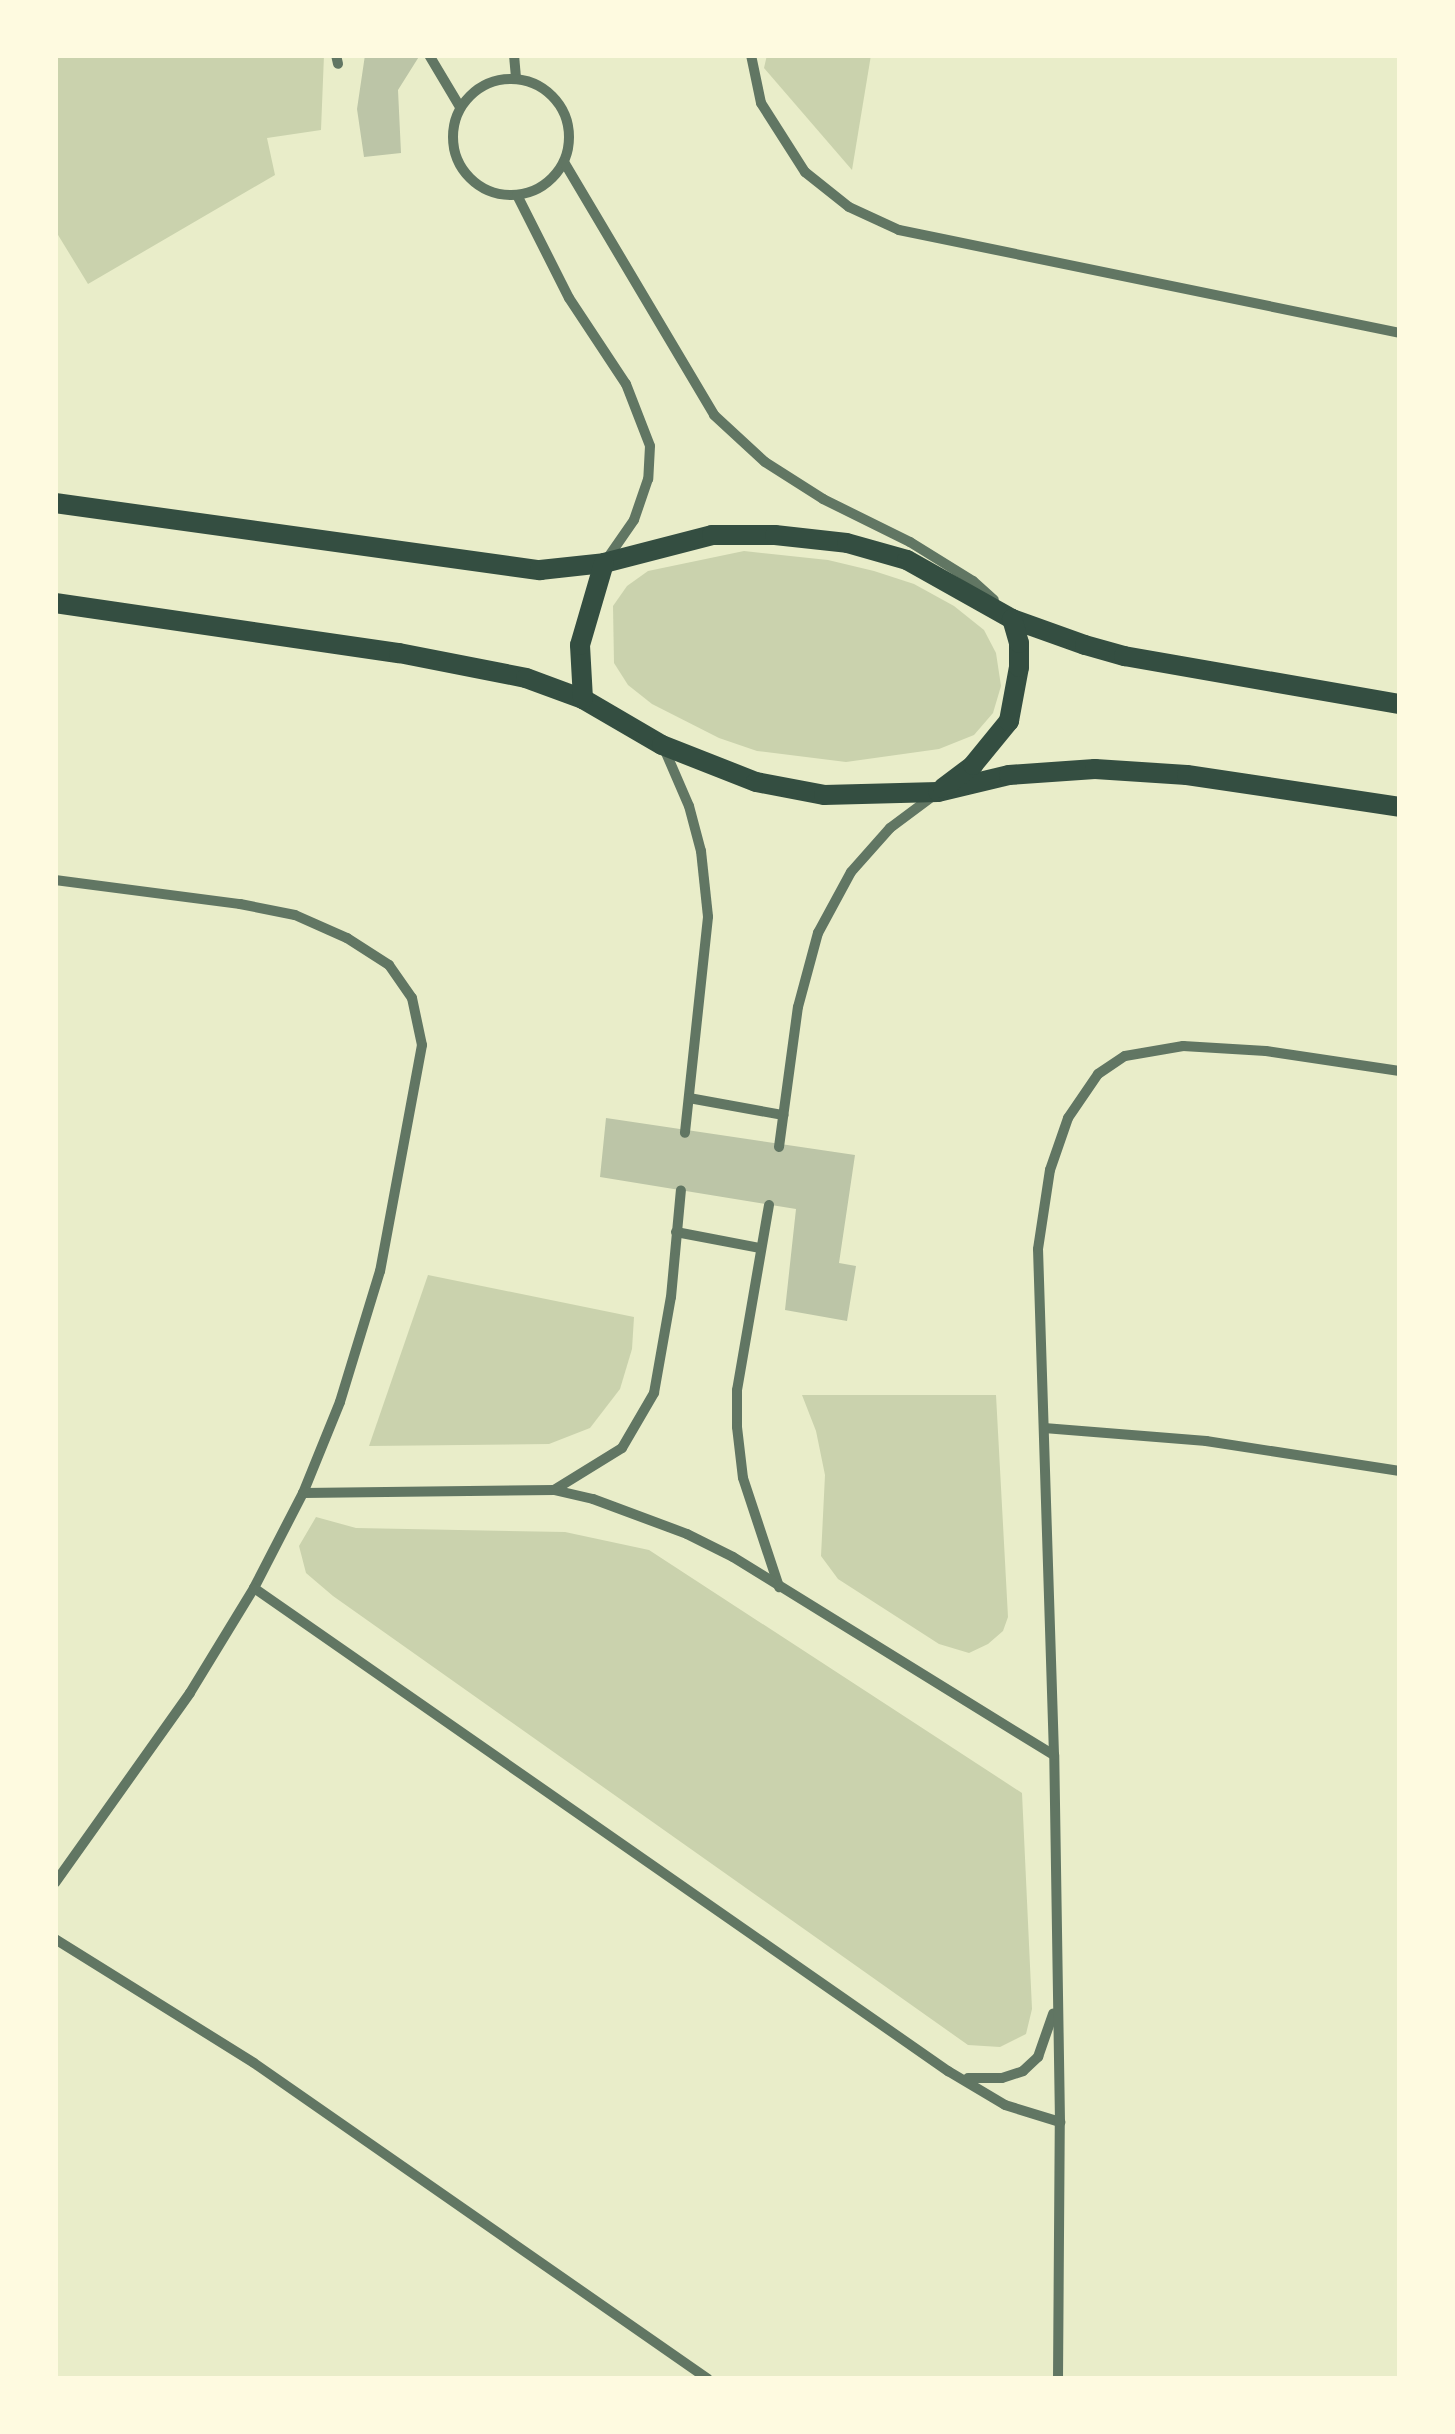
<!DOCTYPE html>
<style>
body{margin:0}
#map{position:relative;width:1455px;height:2434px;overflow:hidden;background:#e9edc9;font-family:Lato,sans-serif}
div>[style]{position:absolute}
.green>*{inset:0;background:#cad2ad}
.building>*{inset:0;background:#bcc5a7}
.minor>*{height:10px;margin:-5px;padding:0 5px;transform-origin:5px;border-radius:5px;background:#617663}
.minor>.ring{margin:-5px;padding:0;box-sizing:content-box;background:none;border:10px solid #617663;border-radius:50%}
.secondary>*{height:20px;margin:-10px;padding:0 10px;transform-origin:10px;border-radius:10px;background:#344e41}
span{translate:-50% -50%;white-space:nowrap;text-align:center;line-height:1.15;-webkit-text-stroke:8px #fefae0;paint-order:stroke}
.frame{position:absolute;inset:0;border:58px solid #fefae0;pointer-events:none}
</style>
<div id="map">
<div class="green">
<i style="clip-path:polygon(55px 55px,324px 55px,321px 130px,267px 138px,275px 175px,88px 284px,55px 230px)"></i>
<i style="clip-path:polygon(767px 55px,871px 55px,852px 170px,764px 68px)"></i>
<i style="clip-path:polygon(744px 551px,828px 560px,874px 571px,914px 584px,954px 606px,984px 630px,996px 653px,1001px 686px,993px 713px,974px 735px,939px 749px,846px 762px,757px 751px,719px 738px,652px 704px,628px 685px,614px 663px,613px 606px,627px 586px,648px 571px)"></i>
<i style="clip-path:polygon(428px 1275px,634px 1317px,632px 1349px,620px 1389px,590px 1428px,549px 1444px,369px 1446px)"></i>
<i style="clip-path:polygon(802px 1395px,996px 1395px,1008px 1617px,1003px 1631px,988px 1644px,969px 1653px,939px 1644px,838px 1579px,821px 1556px,825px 1475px,816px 1431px)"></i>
<i style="clip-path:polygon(316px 1517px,356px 1528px,565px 1532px,649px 1550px,1022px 1793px,1032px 2009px,1026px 2034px,1000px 2047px,968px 2045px,333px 1596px,306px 1573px,299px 1546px)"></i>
</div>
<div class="building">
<i style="clip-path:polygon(365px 55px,420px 55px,398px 90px,401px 153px,364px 157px,357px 109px)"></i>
<i style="clip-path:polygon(606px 1118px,855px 1155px,839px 1263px,856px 1266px,847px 1321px,785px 1310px,796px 1209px,600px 1177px)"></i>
</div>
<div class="minor">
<i style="left:336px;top:55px;width:9px;rotate:77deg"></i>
<i style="left:429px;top:55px;width:61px;rotate:59.2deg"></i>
<i style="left:514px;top:55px;width:24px;rotate:85deg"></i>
<i style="left:751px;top:55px;width:49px;rotate:78.2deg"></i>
<i style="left:761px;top:103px;width:82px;rotate:57.5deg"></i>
<i style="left:805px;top:172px;width:56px;rotate:38.5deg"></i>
<i style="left:849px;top:207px;width:55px;rotate:24.7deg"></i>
<i style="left:899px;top:230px;width:511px;rotate:11.62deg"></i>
<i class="ring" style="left:453px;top:79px;width:106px;height:106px"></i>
<i style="left:564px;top:162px;width:294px;rotate:59.3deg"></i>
<i style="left:714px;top:415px;width:69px;rotate:42.7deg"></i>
<i style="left:765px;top:462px;width:69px;rotate:32.5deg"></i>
<i style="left:823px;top:499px;width:97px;rotate:26.3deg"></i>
<i style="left:910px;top:542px;width:74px;rotate:31.8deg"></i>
<i style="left:973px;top:581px;width:28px;rotate:42deg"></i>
<i style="left:517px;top:195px;width:115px;rotate:63.2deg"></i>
<i style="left:569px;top:298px;width:103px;rotate:56.5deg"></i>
<i style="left:626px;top:384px;width:66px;rotate:68.8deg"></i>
<i style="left:650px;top:446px;width:33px;rotate:93deg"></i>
<i style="left:648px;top:479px;width:43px;rotate:108.9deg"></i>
<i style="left:634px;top:520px;width:47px;rotate:124.7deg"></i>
<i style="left:663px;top:746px;width:65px;rotate:66.6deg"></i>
<i style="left:689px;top:806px;width:47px;rotate:75.1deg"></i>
<i style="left:701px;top:851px;width:66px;rotate:83.9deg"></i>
<i style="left:708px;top:917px;width:217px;rotate:96.1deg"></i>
<i style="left:55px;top:880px;width:187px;rotate:7.4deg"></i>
<i style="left:240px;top:904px;width:56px;rotate:11.3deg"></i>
<i style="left:295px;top:915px;width:57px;rotate:23.9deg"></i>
<i style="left:347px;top:938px;width:50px;rotate:32.7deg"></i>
<i style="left:389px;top:965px;width:40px;rotate:55.1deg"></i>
<i style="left:412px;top:998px;width:48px;rotate:78deg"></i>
<i style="left:422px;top:1045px;width:230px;rotate:100.5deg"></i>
<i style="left:380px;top:1271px;width:137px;rotate:107deg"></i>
<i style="left:340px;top:1402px;width:98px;rotate:112.1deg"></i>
<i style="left:303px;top:1493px;width:107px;rotate:117.3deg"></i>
<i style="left:254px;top:1588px;width:123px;rotate:121.4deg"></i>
<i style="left:190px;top:1693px;width:233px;rotate:125.4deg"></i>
<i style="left:689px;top:1098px;width:96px;rotate:10.3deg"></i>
<i style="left:779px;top:1147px;width:141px;rotate:-82.3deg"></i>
<i style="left:798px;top:1007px;width:77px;rotate:-74.9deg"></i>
<i style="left:818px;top:933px;width:69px;rotate:-61.6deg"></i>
<i style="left:851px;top:872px;width:59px;rotate:-48.4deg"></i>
<i style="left:890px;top:828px;width:54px;rotate:-36.7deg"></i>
<i style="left:769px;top:1205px;width:188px;rotate:99.8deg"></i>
<i style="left:737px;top:1390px;width:37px;rotate:90deg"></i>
<i style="left:737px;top:1427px;width:51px;rotate:83.3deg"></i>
<i style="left:743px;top:1478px;width:115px;rotate:71.7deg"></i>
<i style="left:676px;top:1232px;width:86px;rotate:10.8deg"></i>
<i style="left:1044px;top:1428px;width:163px;rotate:4.6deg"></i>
<i style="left:1206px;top:1441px;width:196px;rotate:8.8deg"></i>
<i style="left:554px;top:1490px;width:80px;rotate:-31.7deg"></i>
<i style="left:622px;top:1448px;width:64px;rotate:-59.8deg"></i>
<i style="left:654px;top:1393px;width:97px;rotate:-80deg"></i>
<i style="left:671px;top:1297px;width:107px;rotate:-84.7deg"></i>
<i style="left:303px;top:1493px;width:251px;rotate:-0.7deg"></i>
<i style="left:554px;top:1490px;width:40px;rotate:13deg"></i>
<i style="left:593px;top:1499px;width:100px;rotate:20.4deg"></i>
<i style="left:687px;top:1534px;width:51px;rotate:26.6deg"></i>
<i style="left:733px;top:1557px;width:377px;rotate:31.7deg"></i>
<i style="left:254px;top:1588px;width:846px;rotate:34.84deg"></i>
<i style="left:948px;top:2071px;width:66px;rotate:30.8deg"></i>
<i style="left:1005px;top:2105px;width:58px;rotate:17.2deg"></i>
<i style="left:55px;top:1939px;width:234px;rotate:31.9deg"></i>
<i style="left:254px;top:2063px;width:553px;rotate:34.84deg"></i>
<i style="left:968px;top:2078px;width:34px"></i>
<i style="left:1002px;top:2078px;width:22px;rotate:-18deg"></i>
<i style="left:1023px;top:2071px;width:21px;rotate:-43deg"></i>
<i style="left:1038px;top:2057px;width:46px;rotate:-70.8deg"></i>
<i style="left:1058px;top:2379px;width:257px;rotate:-89.6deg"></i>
<i style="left:1060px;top:2122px;width:367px;rotate:-90.9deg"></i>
<i style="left:1054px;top:1755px;width:506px;rotate:-91.81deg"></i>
<i style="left:1038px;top:1249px;width:80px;rotate:-81.4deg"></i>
<i style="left:1050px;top:1170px;width:55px;rotate:-70.9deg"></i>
<i style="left:1068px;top:1118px;width:53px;rotate:-55.7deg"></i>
<i style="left:1098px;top:1074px;width:32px;rotate:-34deg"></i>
<i style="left:1125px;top:1056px;width:59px;rotate:-9.8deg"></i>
<i style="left:1183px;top:1046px;width:83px;rotate:3.4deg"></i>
<i style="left:1266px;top:1051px;width:135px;rotate:8.5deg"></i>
</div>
<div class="secondary">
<i style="left:55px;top:503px;width:490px;rotate:7.9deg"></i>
<i style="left:540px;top:570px;width:64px;rotate:-6.2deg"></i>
<i style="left:604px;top:563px;width:112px;rotate:-14.5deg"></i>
<i style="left:712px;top:535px;width:63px"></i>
<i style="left:775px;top:535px;width:72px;rotate:6.3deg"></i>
<i style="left:847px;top:543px;width:62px;rotate:15.8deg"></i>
<i style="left:907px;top:560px;width:120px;rotate:29.3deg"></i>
<i style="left:1012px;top:619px;width:77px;rotate:19.6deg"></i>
<i style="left:1085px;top:645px;width:41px;rotate:15.8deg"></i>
<i style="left:1124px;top:656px;width:280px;rotate:9.9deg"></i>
<i style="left:55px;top:603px;width:348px;rotate:8.3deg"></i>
<i style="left:399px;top:653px;width:129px;rotate:11.1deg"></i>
<i style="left:526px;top:678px;width:61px;rotate:20.2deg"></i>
<i style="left:583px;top:699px;width:91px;rotate:30.2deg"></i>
<i style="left:662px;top:745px;width:101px;rotate:21.5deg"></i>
<i style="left:756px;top:782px;width:69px;rotate:10.8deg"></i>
<i style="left:824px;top:795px;width:114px;rotate:-1.5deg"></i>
<i style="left:938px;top:792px;width:73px;rotate:-13.5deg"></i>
<i style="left:1009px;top:775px;width:86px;rotate:-4deg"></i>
<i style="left:1095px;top:769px;width:92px;rotate:3.7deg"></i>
<i style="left:1187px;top:775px;width:215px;rotate:8.5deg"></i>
<i style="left:583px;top:699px;width:54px;rotate:-93.2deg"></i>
<i style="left:580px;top:645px;width:85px;rotate:-73.7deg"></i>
<i style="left:943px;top:788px;width:38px;rotate:-37deg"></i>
<i style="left:973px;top:765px;width:57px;rotate:-50.7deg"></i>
<i style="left:1009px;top:721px;width:55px;rotate:-79.5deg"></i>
<i style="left:1019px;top:667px;width:24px;rotate:-90deg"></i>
<i style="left:1019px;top:643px;width:25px;rotate:-106deg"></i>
</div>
<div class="frame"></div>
</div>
